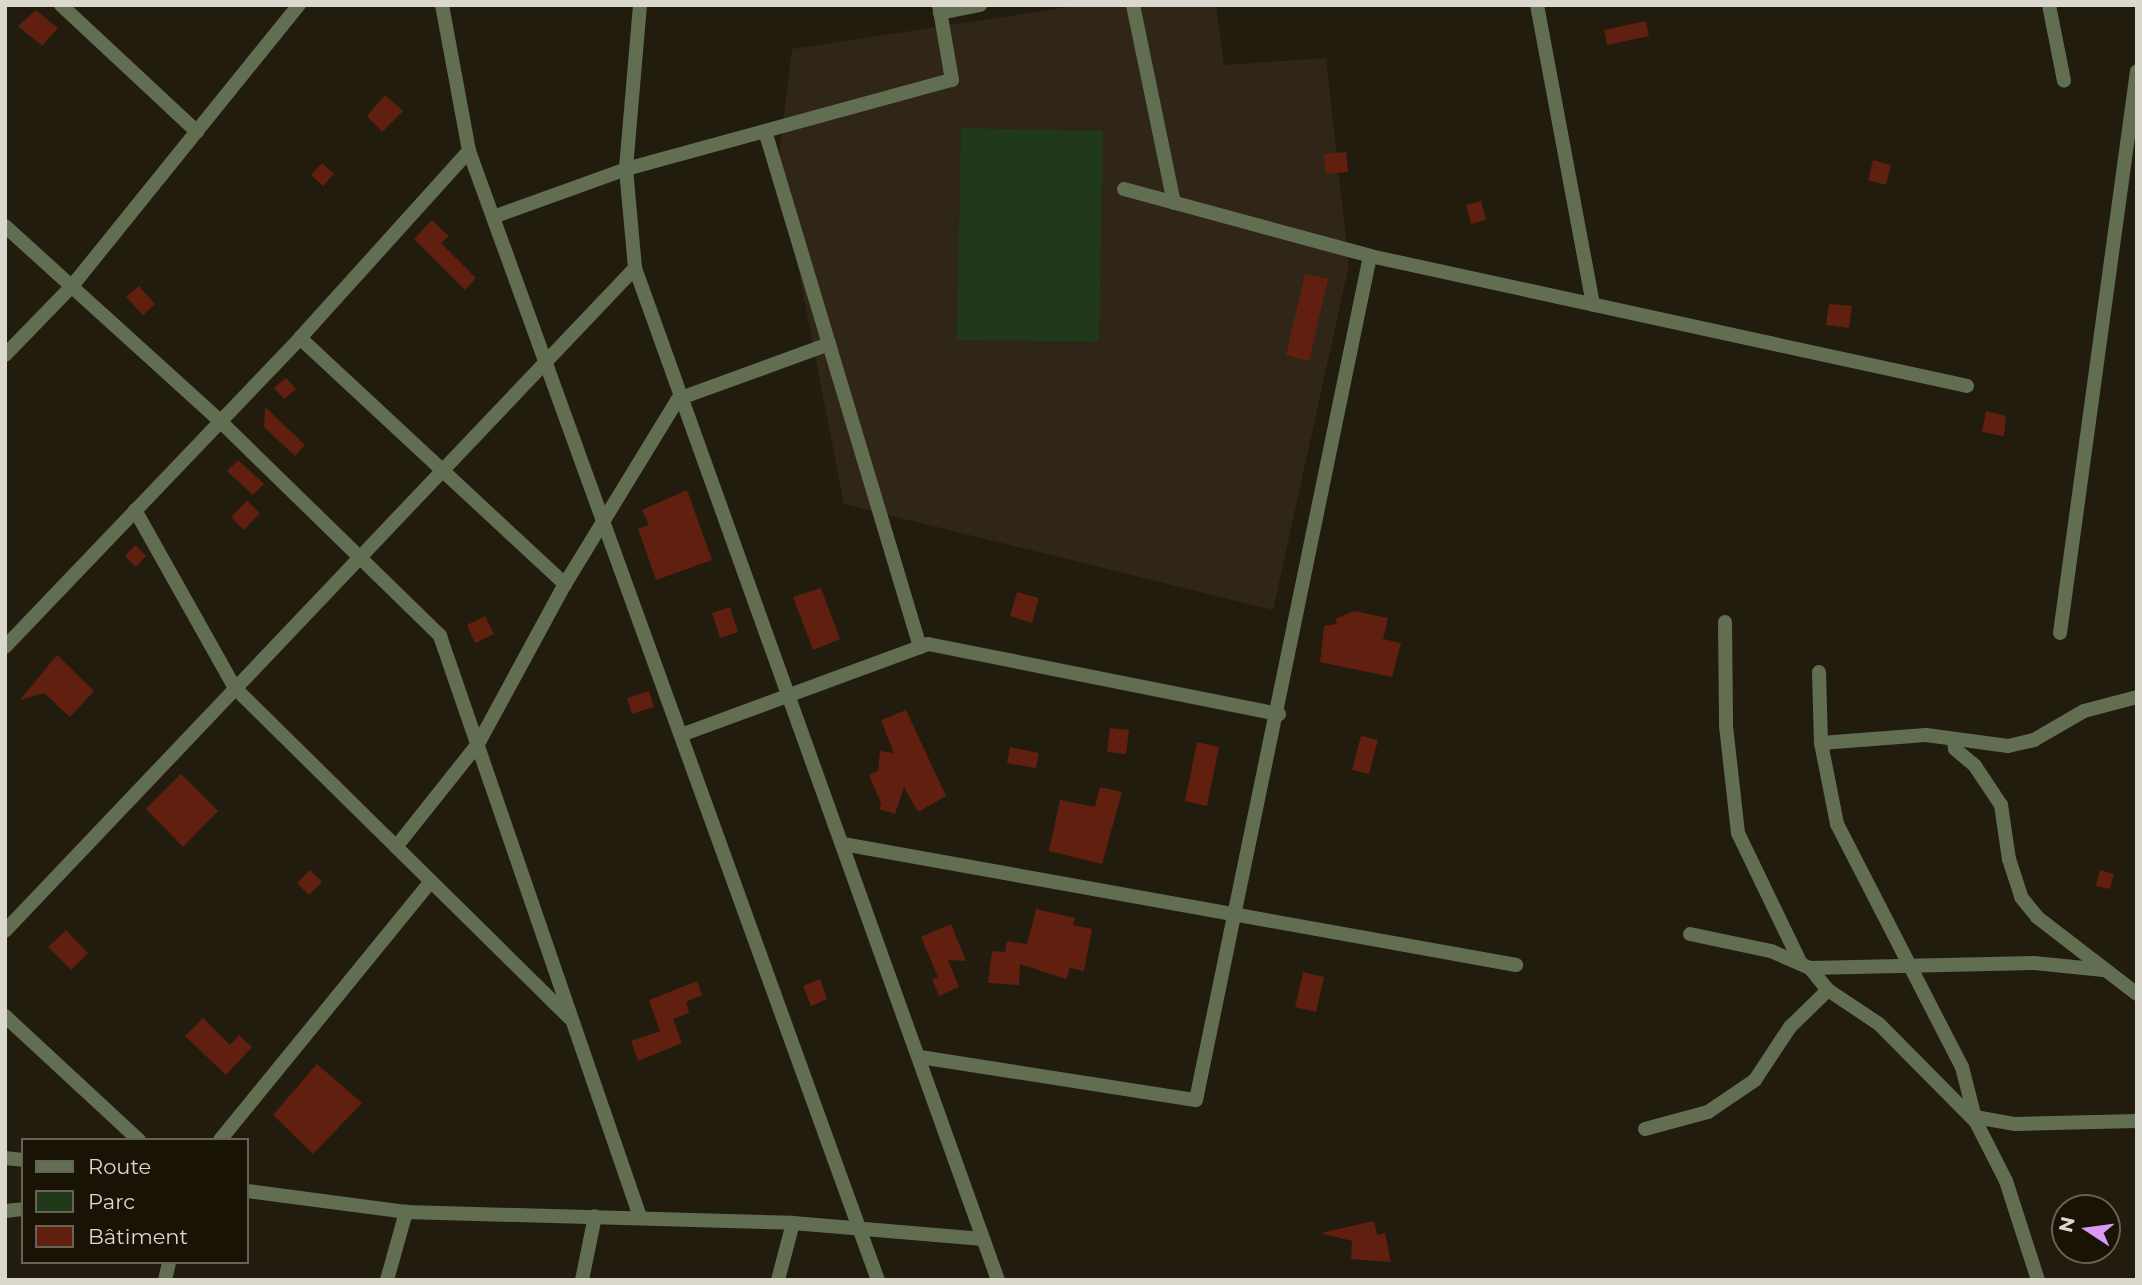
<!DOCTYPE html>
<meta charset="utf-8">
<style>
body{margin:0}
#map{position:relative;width:2142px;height:1285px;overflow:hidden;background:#211c0d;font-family:Montserrat,sans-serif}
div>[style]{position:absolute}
.education>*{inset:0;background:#302617}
.green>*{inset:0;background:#203919}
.building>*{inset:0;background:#611f0f}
.minor>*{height:14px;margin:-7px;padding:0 7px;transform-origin:7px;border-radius:7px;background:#616e52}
.tertiary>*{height:14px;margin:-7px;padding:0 7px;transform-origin:7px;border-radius:7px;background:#616e52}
span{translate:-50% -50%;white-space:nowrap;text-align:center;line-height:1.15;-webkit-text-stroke:5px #181305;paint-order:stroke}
.frame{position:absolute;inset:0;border:7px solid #dbd8ce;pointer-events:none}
.legend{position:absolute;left:21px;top:1138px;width:228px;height:126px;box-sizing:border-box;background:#181305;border:2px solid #666255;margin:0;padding:9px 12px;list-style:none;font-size:21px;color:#dbd8ce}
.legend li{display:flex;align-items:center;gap:14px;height:35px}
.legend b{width:35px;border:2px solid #666255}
.north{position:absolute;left:2051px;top:1194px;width:70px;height:70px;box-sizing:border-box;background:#181305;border:2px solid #666255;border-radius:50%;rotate:283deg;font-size:19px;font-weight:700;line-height:28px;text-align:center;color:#dbd8ce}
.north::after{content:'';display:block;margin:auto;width:24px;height:32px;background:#d99af7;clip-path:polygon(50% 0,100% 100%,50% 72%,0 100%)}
</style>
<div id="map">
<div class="education">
<i style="clip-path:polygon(1082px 5px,1216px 5px,1224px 65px,1326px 58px,1349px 265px,1273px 610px,844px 504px,778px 164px,792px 49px)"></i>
</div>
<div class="green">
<i style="clip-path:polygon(961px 128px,1103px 131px,1099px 342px,957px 340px)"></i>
</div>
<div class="building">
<i style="clip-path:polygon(36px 10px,58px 28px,42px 46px,18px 26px)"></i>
<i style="clip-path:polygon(1646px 21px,1649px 36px,1607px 45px,1604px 30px)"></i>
<i style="clip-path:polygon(385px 95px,403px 111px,382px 132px,367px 116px)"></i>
<i style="clip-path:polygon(1346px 152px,1348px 172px,1326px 174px,1324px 154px)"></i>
<i style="clip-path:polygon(1873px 160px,1891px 165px,1886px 185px,1868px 180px)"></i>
<i style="clip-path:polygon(322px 163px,334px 174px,323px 186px,311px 175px)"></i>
<i style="clip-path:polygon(1481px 201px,1486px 220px,1471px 224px,1466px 205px)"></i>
<i style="clip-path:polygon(432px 220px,449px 236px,441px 243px,476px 278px,465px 290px,414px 239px)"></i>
<i style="clip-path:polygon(1305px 274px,1328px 279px,1309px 361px,1286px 355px)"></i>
<i style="clip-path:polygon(139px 286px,155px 304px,143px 315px,126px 297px)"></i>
<i style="clip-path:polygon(1829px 304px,1852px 306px,1849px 328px,1826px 325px)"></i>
<i style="clip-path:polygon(286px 378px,296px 389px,284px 399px,274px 388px)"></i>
<i style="clip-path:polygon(265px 407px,305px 445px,295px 456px,264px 427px)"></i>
<i style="clip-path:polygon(1986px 411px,2006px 416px,2004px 436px,1982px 432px)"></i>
<i style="clip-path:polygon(238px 460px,264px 484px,253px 495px,227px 471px)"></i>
<i style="clip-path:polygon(687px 490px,712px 560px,656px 580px,638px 529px,649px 525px,642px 510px)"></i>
<i style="clip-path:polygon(247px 501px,260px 513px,244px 530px,231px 517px)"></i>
<i style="clip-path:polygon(135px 545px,146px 556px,136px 567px,125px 556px)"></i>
<i style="clip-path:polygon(821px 588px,840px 639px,813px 650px,793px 597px)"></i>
<i style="clip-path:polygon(1017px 592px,1039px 598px,1032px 623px,1010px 616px)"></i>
<i style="clip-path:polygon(730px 607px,738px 632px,720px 638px,712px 613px)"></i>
<i style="clip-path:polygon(1354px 611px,1388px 618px,1383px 639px,1401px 643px,1392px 677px,1320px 662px,1324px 626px,1337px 624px,1335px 619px)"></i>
<i style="clip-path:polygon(485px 616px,494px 634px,475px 643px,467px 625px)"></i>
<i style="clip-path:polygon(57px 655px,94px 691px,70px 717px,44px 693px,20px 700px)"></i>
<i style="clip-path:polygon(649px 691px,654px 707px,632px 714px,627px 698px)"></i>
<i style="clip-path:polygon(906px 710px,946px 796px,918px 812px,904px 787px,895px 814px,879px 809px,881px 803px,869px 775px,878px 771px,880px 751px,894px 753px,881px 720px)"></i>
<i style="clip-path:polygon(1110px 728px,1129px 730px,1126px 754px,1107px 752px)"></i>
<i style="clip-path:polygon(1361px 736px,1378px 740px,1369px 774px,1352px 770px)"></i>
<i style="clip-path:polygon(1197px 742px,1219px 747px,1207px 806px,1185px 801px)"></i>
<i style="clip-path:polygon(1010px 747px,1039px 753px,1036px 768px,1007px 763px)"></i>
<i style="clip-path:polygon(181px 774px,218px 811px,183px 847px,146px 809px)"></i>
<i style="clip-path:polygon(1100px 787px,1122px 792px,1102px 864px,1049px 851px,1060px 800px,1095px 807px)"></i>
<i style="clip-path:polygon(310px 870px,322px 882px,309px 895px,297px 883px)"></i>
<i style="clip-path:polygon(2100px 870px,2114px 874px,2110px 889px,2096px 886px)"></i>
<i style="clip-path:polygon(1036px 909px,1075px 918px,1073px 925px,1092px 929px,1084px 971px,1070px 968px,1066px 979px,1020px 964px,1019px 985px,988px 983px,992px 951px,1005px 952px,1007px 941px,1027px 944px)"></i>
<i style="clip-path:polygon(951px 924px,966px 961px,948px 960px,959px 987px,939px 996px,932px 979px,938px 977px,921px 937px)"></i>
<i style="clip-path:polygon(66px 930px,88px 953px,71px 970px,48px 947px)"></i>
<i style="clip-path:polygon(1303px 972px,1324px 977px,1316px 1012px,1295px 1007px)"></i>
<i style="clip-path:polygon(820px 979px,827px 999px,811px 1006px,803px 986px)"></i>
<i style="clip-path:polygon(697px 981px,702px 995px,686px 1002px,689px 1013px,673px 1019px,682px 1043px,638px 1061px,631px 1041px,660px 1031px,649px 1000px)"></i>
<i style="clip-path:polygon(203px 1018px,230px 1045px,239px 1035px,252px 1047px,226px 1075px,185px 1036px)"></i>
<i style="clip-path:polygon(317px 1064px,362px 1103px,313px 1154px,273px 1115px)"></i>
<i style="clip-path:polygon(1374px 1221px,1377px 1235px,1385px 1233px,1391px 1262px,1351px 1259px,1352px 1241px,1321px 1233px)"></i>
</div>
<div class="minor">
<i style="left:61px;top:5px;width:186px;rotate:43deg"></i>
<i style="left:442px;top:5px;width:148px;rotate:79.5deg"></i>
<i style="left:469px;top:151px;width:1201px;rotate:70.09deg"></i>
<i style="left:1133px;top:5px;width:202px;rotate:78.3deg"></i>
<i style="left:1537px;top:5px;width:305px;rotate:79.4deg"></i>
<i style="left:2049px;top:5px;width:77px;rotate:78.8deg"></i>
<i style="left:940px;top:13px;width:41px;rotate:-11.3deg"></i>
<i style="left:765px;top:131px;width:539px;rotate:73.28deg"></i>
<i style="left:1124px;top:189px;width:255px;rotate:15.2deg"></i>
<i style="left:1370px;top:256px;width:611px;rotate:12.28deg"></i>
<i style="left:493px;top:217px;width:141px;rotate:-19.8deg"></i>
<i style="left:626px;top:169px;width:338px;rotate:-15.3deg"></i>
<i style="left:952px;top:80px;width:76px;rotate:-99.8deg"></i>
<i style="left:5px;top:226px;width:290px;rotate:42.2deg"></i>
<i style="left:220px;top:421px;width:308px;rotate:44.3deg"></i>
<i style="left:440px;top:636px;width:614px;rotate:71deg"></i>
<i style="left:300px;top:338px;width:362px;rotate:42.9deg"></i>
<i style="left:5px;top:355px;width:96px;rotate:-45.8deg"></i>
<i style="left:72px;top:286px;width:361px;rotate:-51.1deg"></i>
<i style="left:135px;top:510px;width:204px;rotate:60.7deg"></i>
<i style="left:235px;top:688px;width:470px;rotate:44.6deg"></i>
<i style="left:1725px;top:622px;width:104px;rotate:89.4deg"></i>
<i style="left:1726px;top:726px;width:108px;rotate:83.6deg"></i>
<i style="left:1738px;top:833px;width:143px;rotate:64.3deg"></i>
<i style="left:2060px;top:633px;width:567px;rotate:-82.2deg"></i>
<i style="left:5px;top:647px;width:427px;rotate:-46.3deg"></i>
<i style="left:300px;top:338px;width:252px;rotate:-47.9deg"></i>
<i style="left:1819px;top:672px;width:71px;rotate:88.4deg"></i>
<i style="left:1821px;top:743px;width:83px;rotate:78.8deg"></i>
<i style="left:1837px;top:824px;width:273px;rotate:62.8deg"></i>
<i style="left:1962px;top:1067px;width:57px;rotate:75.7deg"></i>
<i style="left:1976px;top:1122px;width:66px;rotate:63deg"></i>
<i style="left:2006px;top:1181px;width:104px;rotate:72.1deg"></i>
<i style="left:681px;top:735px;width:263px;rotate:-20.2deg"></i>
<i style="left:928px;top:644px;width:358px;rotate:11.3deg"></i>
<i style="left:1954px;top:741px;width:8px;rotate:83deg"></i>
<i style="left:1955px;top:749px;width:26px;rotate:40deg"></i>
<i style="left:1975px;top:766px;width:47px;rotate:56.3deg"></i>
<i style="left:2001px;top:805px;width:55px;rotate:81.6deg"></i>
<i style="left:2009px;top:859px;width:40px;rotate:72deg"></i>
<i style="left:2021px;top:897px;width:26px;rotate:51deg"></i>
<i style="left:2037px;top:917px;width:126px;rotate:37.6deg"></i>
<i style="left:1821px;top:743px;width:105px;rotate:-4.4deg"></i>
<i style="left:1926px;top:735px;width:83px;rotate:7.6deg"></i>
<i style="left:2008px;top:746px;width:27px;rotate:-13deg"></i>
<i style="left:2034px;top:740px;width:58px;rotate:-30.1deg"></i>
<i style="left:2084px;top:711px;width:55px;rotate:-14.8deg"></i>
<i style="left:843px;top:844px;width:684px;rotate:10.19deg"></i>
<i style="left:396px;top:847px;width:132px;rotate:-51.5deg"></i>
<i style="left:478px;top:744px;width:182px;rotate:-61.5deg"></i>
<i style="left:565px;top:584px;width:217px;rotate:-58.6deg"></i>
<i style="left:678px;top:399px;width:161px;rotate:-20deg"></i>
<i style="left:5px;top:931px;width:915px;rotate:-46.46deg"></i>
<i style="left:1690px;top:934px;width:83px;rotate:11.9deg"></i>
<i style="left:1771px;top:951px;width:43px;rotate:23.6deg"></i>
<i style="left:1810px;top:968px;width:224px;rotate:-1.3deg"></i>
<i style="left:2034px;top:963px;width:70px;rotate:5.7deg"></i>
<i style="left:1810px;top:968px;width:28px;rotate:51deg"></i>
<i style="left:1828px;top:990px;width:61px;rotate:33.7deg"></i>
<i style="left:1879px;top:1024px;width:136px;rotate:45.3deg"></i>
<i style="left:5px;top:1016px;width:183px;rotate:42.8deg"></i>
<i style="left:920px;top:1057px;width:279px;rotate:8.9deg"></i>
<i style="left:1196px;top:1100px;width:862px;rotate:-78.35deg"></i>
<i style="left:1975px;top:1117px;width:41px;rotate:9.9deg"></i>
<i style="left:2015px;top:1124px;width:122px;rotate:-1.4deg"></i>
<i style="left:1645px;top:1129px;width:65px;rotate:-15.1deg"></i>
<i style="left:1708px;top:1112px;width:57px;rotate:-34.2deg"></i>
<i style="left:1755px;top:1080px;width:64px;rotate:-56.6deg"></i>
<i style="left:1790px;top:1027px;width:53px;rotate:-44.2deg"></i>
<i style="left:220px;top:1140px;width:334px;rotate:-50.8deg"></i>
<i style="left:5px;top:1158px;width:18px;rotate:6deg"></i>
<i style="left:247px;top:1191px;width:160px;rotate:7.5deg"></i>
<i style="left:406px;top:1212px;width:387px;rotate:1.6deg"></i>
<i style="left:793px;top:1223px;width:191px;rotate:4.8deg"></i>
<i style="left:5px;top:1211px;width:18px;rotate:-6deg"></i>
<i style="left:165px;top:1280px;width:18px;rotate:-77deg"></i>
<i style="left:387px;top:1280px;width:71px;rotate:-74.4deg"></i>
<i style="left:582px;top:1280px;width:65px;rotate:-78.5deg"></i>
<i style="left:778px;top:1280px;width:59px;rotate:-75.3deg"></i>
</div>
<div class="tertiary">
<i style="left:640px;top:5px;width:165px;rotate:94.9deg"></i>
<i style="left:626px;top:169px;width:99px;rotate:84.8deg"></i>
<i style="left:635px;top:268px;width:1075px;rotate:70.27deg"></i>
</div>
<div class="frame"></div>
<ul class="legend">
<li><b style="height:9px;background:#616e52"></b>Route</li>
<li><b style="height:19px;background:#203919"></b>Parc</li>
<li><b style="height:19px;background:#611f0f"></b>Bâtiment</li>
</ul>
<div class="north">N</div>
</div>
